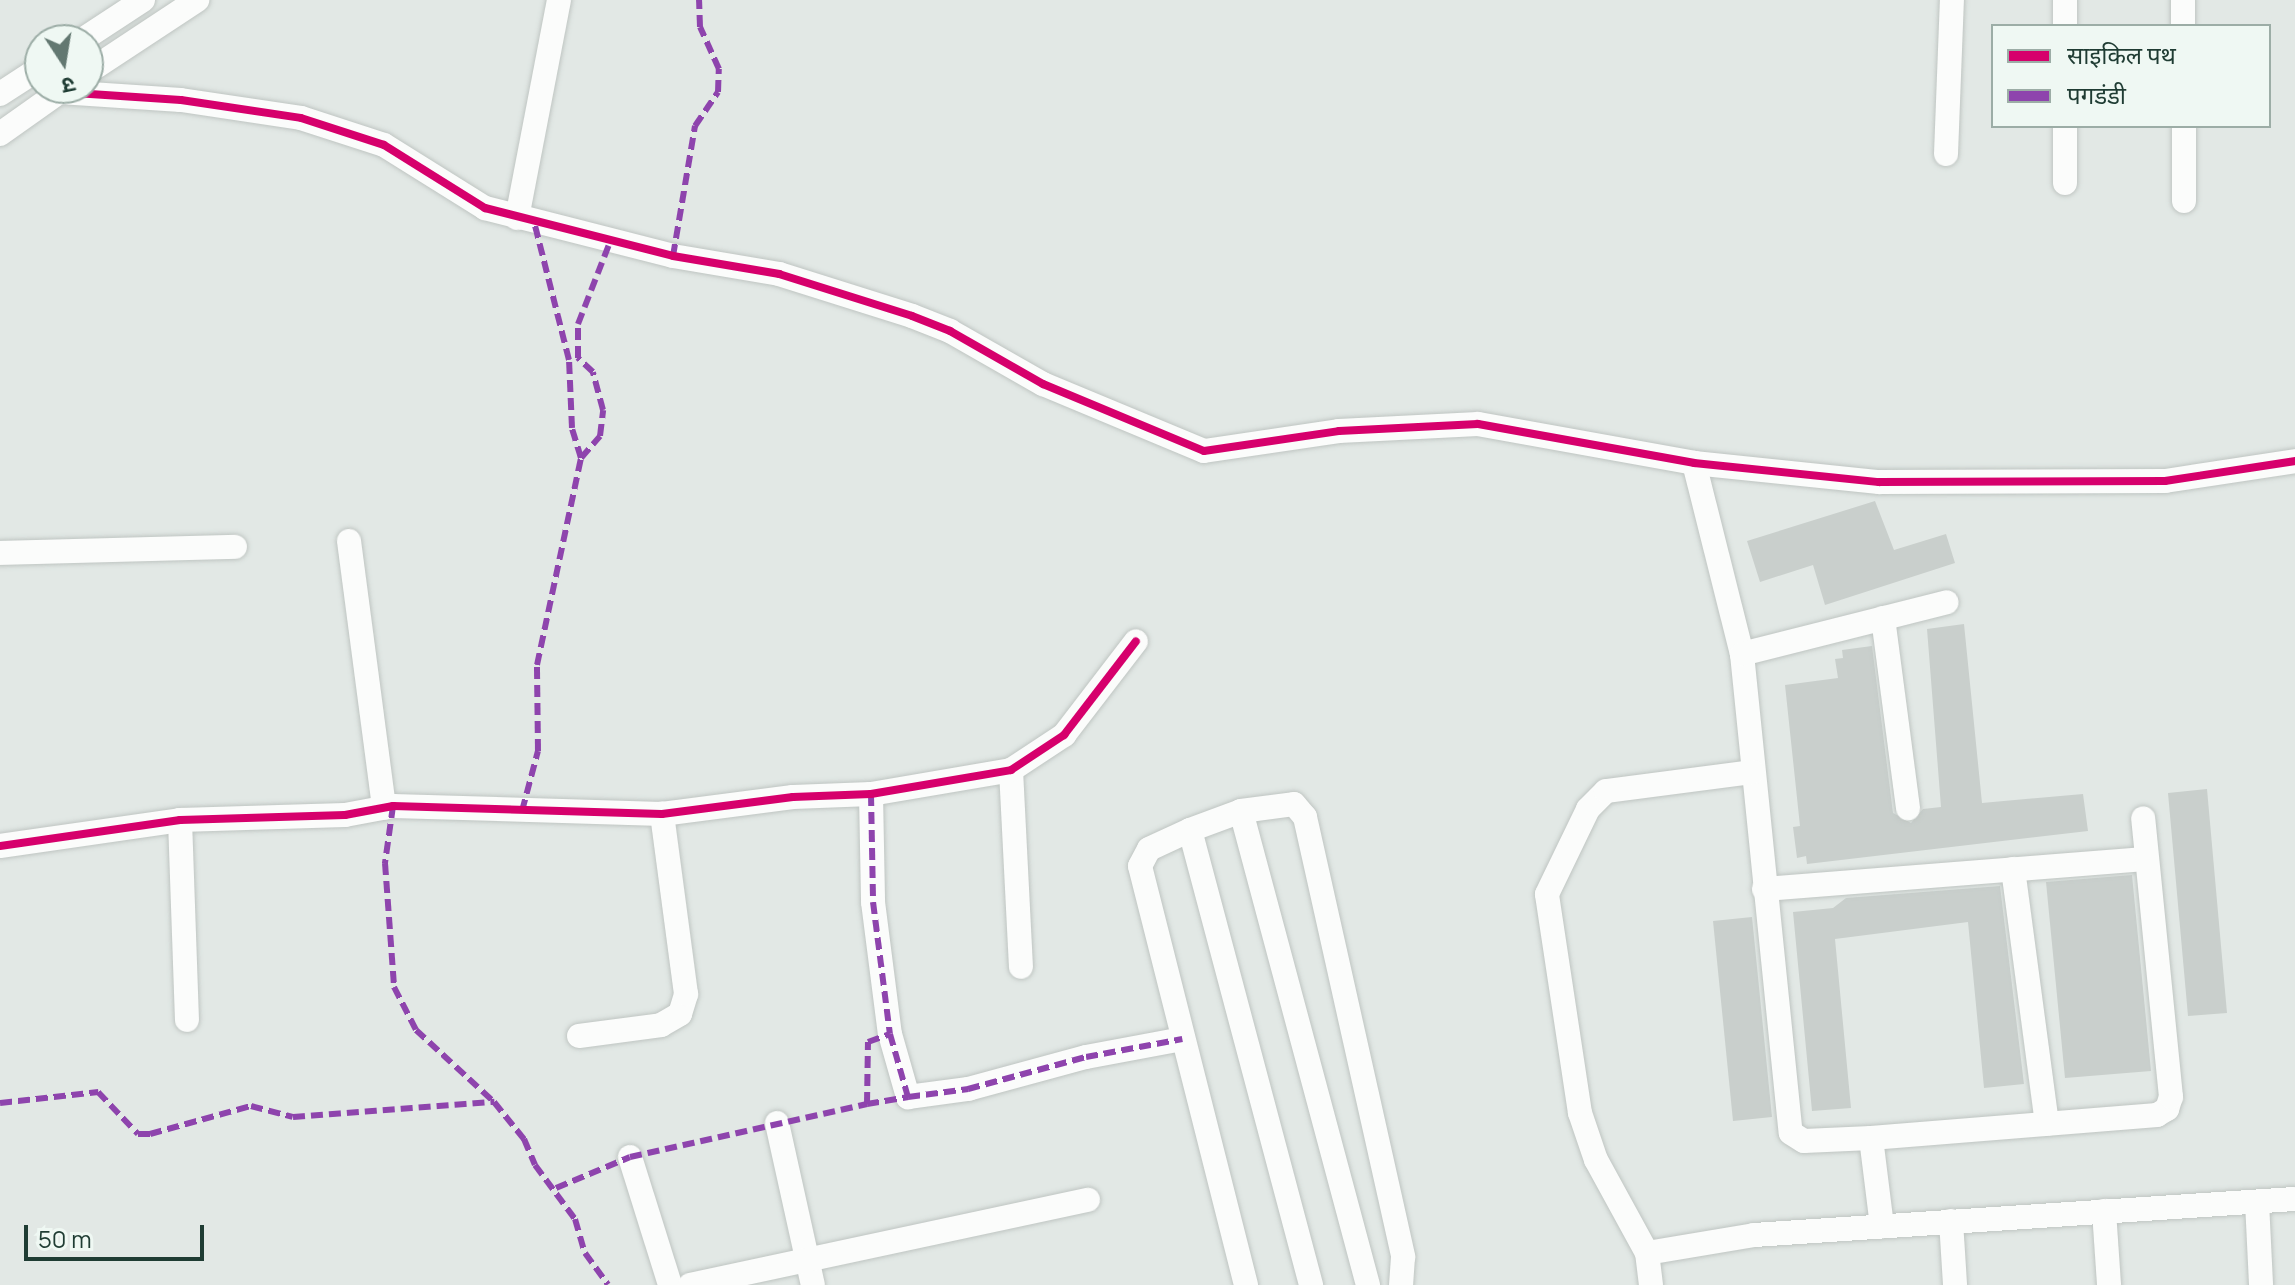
<!DOCTYPE html>
<meta charset="utf-8">
<style>
body{margin:0}
#map{position:relative;width:2295px;height:1285px;overflow:hidden;background:#e2e8e5;font-family:Manrope,"Noto Sans Devanagari",sans-serif}
div>[style]{position:absolute}
.building>*{inset:0;background:#c9cfcc}
.roads{filter:drop-shadow(0 0 2px #bfc5c2) drop-shadow(0 0 2px #bfc5c2)}
.street>*{height:24px;margin:-12px;padding:0 12px;transform-origin:12px;border-radius:12px;background:#fbfcfb}
.quiet>*{height:6px;margin-top:-3px;transform-origin:0;background:repeating-linear-gradient(90deg,#8e44ad 0 12px,transparent 0 18px)}
.cycleway>*{height:8px;margin:-4px;padding:0 4px;transform-origin:4px;border-radius:4px;background:#d6006c}
span{translate:-50% -50%;white-space:nowrap;text-align:center;line-height:1.15;-webkit-text-stroke:6px #eff8f3;paint-order:stroke}
.legend{position:absolute;left:1991px;top:24px;width:280px;height:104px;box-sizing:border-box;background:#eff8f3;border:2px solid #9cada6;margin:0;padding:10px 14px;list-style:none;font-size:24px;color:#1f3c33}
.legend li{display:flex;align-items:center;gap:16px;height:40px}
.legend b{width:40px;border:2px solid #9cada6}
.north{position:absolute;left:24px;top:24px;width:80px;height:80px;box-sizing:border-box;background:#eff8f3;border:2px solid #9cada6;border-radius:50%;rotate:168deg;font-size:22px;font-weight:700;line-height:32px;text-align:center;color:#1f3c33}
.north::after{content:'';display:block;margin:auto;width:28px;height:36px;background:#637871;clip-path:polygon(50% 0,100% 100%,50% 72%,0 100%)}
.scale{position:absolute;left:24px;top:1225px;width:180px;height:36px;box-sizing:border-box;border:4px solid #1f3c33;border-top:0;padding-left:10px;font-size:24px;line-height:28px;white-space:nowrap;color:#1f3c33;-webkit-text-stroke:6px #eff8f3;paint-order:stroke}
</style>
<div id="map">
<div class="building">
<i style="clip-path:polygon(1875px 501px,1894px 550px,1946px 534px,1955px 563px,1825px 605px,1813px 565px,1760px 582px,1747px 541px)"></i>
<i style="clip-path:polygon(1964px 624px,1982px 803px,2083px 794px,2088px 831px,1807px 864px,1806px 856px,1797px 858px,1793px 827px,1800px 826px,1785px 685px,1838px 678px,1835px 659px,1843px 658px,1842px 650px,1872px 646px,1893px 813px,1911px 823px,1923px 809px,1941px 807px,1927px 629px)"></i>
<i style="clip-path:polygon(2207px 789px,2227px 1013px,2188px 1016px,2168px 793px)"></i>
<i style="clip-path:polygon(2132px 875px,2151px 1071px,2065px 1078px,2046px 882px)"></i>
<i style="clip-path:polygon(2000px 886px,2024px 1084px,1984px 1088px,1968px 922px,1835px 939px,1851px 1108px,1812px 1111px,1793px 912px,1833px 908px,1846px 898px)"></i>
<i style="clip-path:polygon(1752px 917px,1772px 1117px,1733px 1121px,1713px 921px)"></i>
</div>
<div class="roads">
<div class="street">
<i style="left:2183px;top:0;width:26px;rotate:90deg"></i>
<i style="left:2065px;top:26px;width:26px;rotate:-90deg"></i>
<i style="left:82px;top:40px;width:73px;rotate:-33.3deg"></i>
<i style="left:88px;top:72px;width:131px;rotate:-33.4deg"></i>
<i style="left:60px;top:92px;width:121px;rotate:3.8deg"></i>
<i style="left:181px;top:100px;width:121px;rotate:8.5deg"></i>
<i style="left:301px;top:118px;width:87px;rotate:18deg"></i>
<i style="left:384px;top:145px;width:119px;rotate:32deg"></i>
<i style="left:485px;top:208px;width:194px;rotate:14.3deg"></i>
<i style="left:673px;top:256px;width:108px;rotate:9.6deg"></i>
<i style="left:779px;top:274px;width:139px;rotate:17.5deg"></i>
<i style="left:912px;top:316px;width:41px;rotate:21.5deg"></i>
<i style="left:950px;top:331px;width:107px;rotate:29.7deg"></i>
<i style="left:1043px;top:384px;width:174px;rotate:22.6deg"></i>
<i style="left:1204px;top:451px;width:136px;rotate:-8.4deg"></i>
<i style="left:1339px;top:431px;width:139px;rotate:-2.9deg"></i>
<i style="left:1478px;top:424px;width:219px;rotate:10.2deg"></i>
<i style="left:1694px;top:463px;width:186px;rotate:5.9deg"></i>
<i style="left:1879px;top:482px;width:286px;rotate:-0.2deg"></i>
<i style="left:2165px;top:481px;width:132px;rotate:-8.7deg"></i>
<i style="left:0;top:94px;width:48px;rotate:-33deg"></i>
<i style="left:2184px;top:126px;width:75px;rotate:90deg"></i>
<i style="left:0;top:134px;width:80px;rotate:-35.3deg"></i>
<i style="left:1946px;top:154px;width:154px;rotate:-87.8deg"></i>
<i style="left:2065px;top:183px;width:57px;rotate:-90deg"></i>
<i style="left:517px;top:218px;width:222px;rotate:-79.1deg"></i>
<i style="left:1694px;top:463px;width:197px;rotate:75.9deg"></i>
<i style="left:1742px;top:654px;width:481px;rotate:84.2deg"></i>
<i style="left:1791px;top:1133px;width:15px;rotate:32deg"></i>
<i style="left:1804px;top:1141px;width:67px;rotate:-2.6deg"></i>
<i style="left:1871px;top:1138px;width:89px;rotate:82.9deg"></i>
<i style="left:349px;top:541px;width:269px;rotate:82.5deg"></i>
<i style="left:0;top:553px;width:235px;rotate:-1.5deg"></i>
<i style="left:1883px;top:618px;width:192px;rotate:82.5deg"></i>
<i style="left:1742px;top:654px;width:211px;rotate:-14.2deg"></i>
<i style="left:1011px;top:770px;width:197px;rotate:87.1deg"></i>
<i style="left:871px;top:794px;width:108px;rotate:88.9deg"></i>
<i style="left:873px;top:902px;width:133px;rotate:82.7deg"></i>
<i style="left:890px;top:1034px;width:66px;rotate:74.1deg"></i>
<i style="left:908px;top:1097px;width:61px;rotate:-7.6deg"></i>
<i style="left:968px;top:1089px;width:122px;rotate:-15.2deg"></i>
<i style="left:1086px;top:1057px;width:98px;rotate:-10.6deg"></i>
<i style="left:1241px;top:811px;width:491px;rotate:75deg"></i>
<i style="left:180px;top:820px;width:200px;rotate:88deg"></i>
<i style="left:1190px;top:830px;width:471px;rotate:75.1deg"></i>
<i style="left:0;top:846px;width:182px;rotate:-8.2deg"></i>
<i style="left:180px;top:820px;width:165px;rotate:-1.7deg"></i>
<i style="left:345px;top:815px;width:49px;rotate:-10.6deg"></i>
<i style="left:393px;top:806px;width:269px;rotate:1.7deg"></i>
<i style="left:662px;top:814px;width:132px;rotate:-7.4deg"></i>
<i style="left:793px;top:797px;width:78px;rotate:-2.2deg"></i>
<i style="left:871px;top:794px;width:142px;rotate:-9.7deg"></i>
<i style="left:1011px;top:770px;width:64px;rotate:-33.4deg"></i>
<i style="left:1064px;top:735px;width:118px;rotate:-52.5deg"></i>
<i style="left:2013px;top:869px;width:257px;rotate:82.4deg"></i>
<i style="left:1764px;top:889px;width:383px;rotate:-4.5deg"></i>
<i style="left:579px;top:1036px;width:83px;rotate:-7.6deg"></i>
<i style="left:661px;top:1025px;width:22px;rotate:-30deg"></i>
<i style="left:680px;top:1014px;width:21px;rotate:-73deg"></i>
<i style="left:686px;top:994px;width:182px;rotate:-97.6deg"></i>
<i style="left:777px;top:1123px;width:166px;rotate:77.5deg"></i>
<i style="left:1871px;top:1138px;width:287px;rotate:-4.6deg"></i>
<i style="left:2157px;top:1115px;width:12px;rotate:-31deg"></i>
<i style="left:2167px;top:1109px;width:13px;rotate:-72deg"></i>
<i style="left:2171px;top:1097px;width:280px;rotate:-95.7deg"></i>
<i style="left:630px;top:1157px;width:134px;rotate:72.6deg"></i>
<i style="left:2257px;top:1202px;width:83px;rotate:87.2deg"></i>
<i style="left:2104px;top:1211px;width:74px;rotate:86.1deg"></i>
<i style="left:1951px;top:1221px;width:64px;rotate:86.4deg"></i>
<i style="left:1647px;top:1253px;width:109px;rotate:-9.5deg"></i>
<i style="left:1754px;top:1235px;width:542px;rotate:-3.81deg"></i>
<i style="left:690px;top:1285px;width:407px;rotate:-12.1deg"></i>
<i style="left:1246px;top:1285px;width:432px;rotate:-104.2deg"></i>
<i style="left:1140px;top:866px;width:19px;rotate:-62deg"></i>
<i style="left:1149px;top:849px;width:45px;rotate:-24.9deg"></i>
<i style="left:1190px;top:830px;width:54px;rotate:-20.4deg"></i>
<i style="left:1241px;top:811px;width:53px;rotate:-7.5deg"></i>
<i style="left:1294px;top:804px;width:17px;rotate:50deg"></i>
<i style="left:1305px;top:817px;width:451px;rotate:77.4deg"></i>
<i style="left:1403px;top:1257px;width:28px;rotate:94deg"></i>
<i style="left:1651px;top:1285px;width:32px;rotate:-97deg"></i>
<i style="left:1647px;top:1253px;width:106px;rotate:-118.7deg"></i>
<i style="left:1596px;top:1160px;width:50px;rotate:-108.8deg"></i>
<i style="left:1580px;top:1113px;width:221px;rotate:-98.6deg"></i>
<i style="left:1547px;top:894px;width:94px;rotate:-64.2deg"></i>
<i style="left:1588px;top:809px;width:25px;rotate:-45deg"></i>
<i style="left:1606px;top:791px;width:148px;rotate:-7.4deg"></i>
</div>
</div>
<div class="quiet">
<i style="left:673px;top:256px;width:132px;rotate:-80.4deg"></i>
<i style="left:695px;top:126px;width:41px;rotate:-55.9deg"></i>
<i style="left:718px;top:92px;width:23px;rotate:-88deg"></i>
<i style="left:719px;top:69px;width:46px;rotate:-114.3deg"></i>
<i style="left:700px;top:27px;width:27px;rotate:-92deg"></i>
<i style="left:581px;top:458px;width:29px;rotate:-49deg"></i>
<i style="left:600px;top:436px;width:26px;rotate:-83deg"></i>
<i style="left:603px;top:410px;width:39px;rotate:-105deg"></i>
<i style="left:593px;top:372px;width:21px;rotate:-137deg"></i>
<i style="left:578px;top:358px;width:34px;rotate:-90deg"></i>
<i style="left:578px;top:324px;width:93px;rotate:-68.7deg"></i>
<i style="left:871px;top:794px;width:108px;rotate:88.9deg"></i>
<i style="left:873px;top:902px;width:133px;rotate:82.7deg"></i>
<i style="left:890px;top:1034px;width:66px;rotate:74.1deg"></i>
<i style="left:908px;top:1097px;width:61px;rotate:-7.6deg"></i>
<i style="left:968px;top:1089px;width:122px;rotate:-15.2deg"></i>
<i style="left:1086px;top:1057px;width:98px;rotate:-10.6deg"></i>
<i style="left:393px;top:806px;width:58px;rotate:98deg"></i>
<i style="left:385px;top:863px;width:124px;rotate:85.8deg"></i>
<i style="left:394px;top:987px;width:48px;rotate:62.9deg"></i>
<i style="left:416px;top:1030px;width:106px;rotate:42.7deg"></i>
<i style="left:494px;top:1102px;width:48px;rotate:51deg"></i>
<i style="left:524px;top:1139px;width:28px;rotate:67deg"></i>
<i style="left:535px;top:1165px;width:67px;rotate:53.5deg"></i>
<i style="left:575px;top:1219px;width:35px;rotate:74deg"></i>
<i style="left:585px;top:1253px;width:39px;rotate:54deg"></i>
<i style="left:522px;top:811px;width:62px;rotate:-75.1deg"></i>
<i style="left:538px;top:751px;width:86px;rotate:-90.7deg"></i>
<i style="left:537px;top:665px;width:212px;rotate:-78deg"></i>
<i style="left:581px;top:458px;width:31px;rotate:-107deg"></i>
<i style="left:572px;top:428px;width:68px;rotate:-92.5deg"></i>
<i style="left:569px;top:360px;width:142px;rotate:-104.2deg"></i>
<i style="left:0;top:1103px;width:99px;rotate:-6.4deg"></i>
<i style="left:98px;top:1092px;width:58px;rotate:46.4deg"></i>
<i style="left:138px;top:1134px;width:12px"></i>
<i style="left:150px;top:1134px;width:105px;rotate:-15.5deg"></i>
<i style="left:251px;top:1106px;width:43px;rotate:14.7deg"></i>
<i style="left:293px;top:1117px;width:202px;rotate:-4.3deg"></i>
<i style="left:867px;top:1104px;width:42px;rotate:-9.7deg"></i>
<i style="left:556px;top:1188px;width:80px;rotate:-22.7deg"></i>
<i style="left:630px;top:1157px;width:243px;rotate:-12.6deg"></i>
<i style="left:867px;top:1104px;width:62px;rotate:-89.1deg"></i>
<i style="left:868px;top:1042px;width:23px;rotate:-20deg"></i>
</div>
<div class="cycleway">
<i style="left:60px;top:92px;width:121px;rotate:3.8deg"></i>
<i style="left:181px;top:100px;width:121px;rotate:8.5deg"></i>
<i style="left:301px;top:118px;width:87px;rotate:18deg"></i>
<i style="left:384px;top:145px;width:119px;rotate:32deg"></i>
<i style="left:485px;top:208px;width:194px;rotate:14.3deg"></i>
<i style="left:673px;top:256px;width:108px;rotate:9.6deg"></i>
<i style="left:779px;top:274px;width:139px;rotate:17.5deg"></i>
<i style="left:912px;top:316px;width:41px;rotate:21.5deg"></i>
<i style="left:950px;top:331px;width:107px;rotate:29.7deg"></i>
<i style="left:1043px;top:384px;width:174px;rotate:22.6deg"></i>
<i style="left:1204px;top:451px;width:136px;rotate:-8.4deg"></i>
<i style="left:1339px;top:431px;width:139px;rotate:-2.9deg"></i>
<i style="left:1478px;top:424px;width:219px;rotate:10.2deg"></i>
<i style="left:1694px;top:463px;width:186px;rotate:5.9deg"></i>
<i style="left:1879px;top:482px;width:286px;rotate:-0.2deg"></i>
<i style="left:2165px;top:481px;width:132px;rotate:-8.7deg"></i>
<i style="left:0;top:846px;width:182px;rotate:-8.2deg"></i>
<i style="left:180px;top:820px;width:165px;rotate:-1.7deg"></i>
<i style="left:345px;top:815px;width:49px;rotate:-10.6deg"></i>
<i style="left:393px;top:806px;width:269px;rotate:1.7deg"></i>
<i style="left:662px;top:814px;width:132px;rotate:-7.4deg"></i>
<i style="left:793px;top:797px;width:78px;rotate:-2.2deg"></i>
<i style="left:871px;top:794px;width:142px;rotate:-9.7deg"></i>
<i style="left:1011px;top:770px;width:64px;rotate:-33.4deg"></i>
<i style="left:1064px;top:735px;width:118px;rotate:-52.5deg"></i>
</div>
<ul class="legend">
<li><b style="height:10px;background:#d6006c"></b>साइकिल पथ</li>
<li><b style="height:10px;background:#8e44ad"></b>पगडंडी</li>
</ul>
<div class="north">उ</div>
<div class="scale">50 m</div>
</div>
